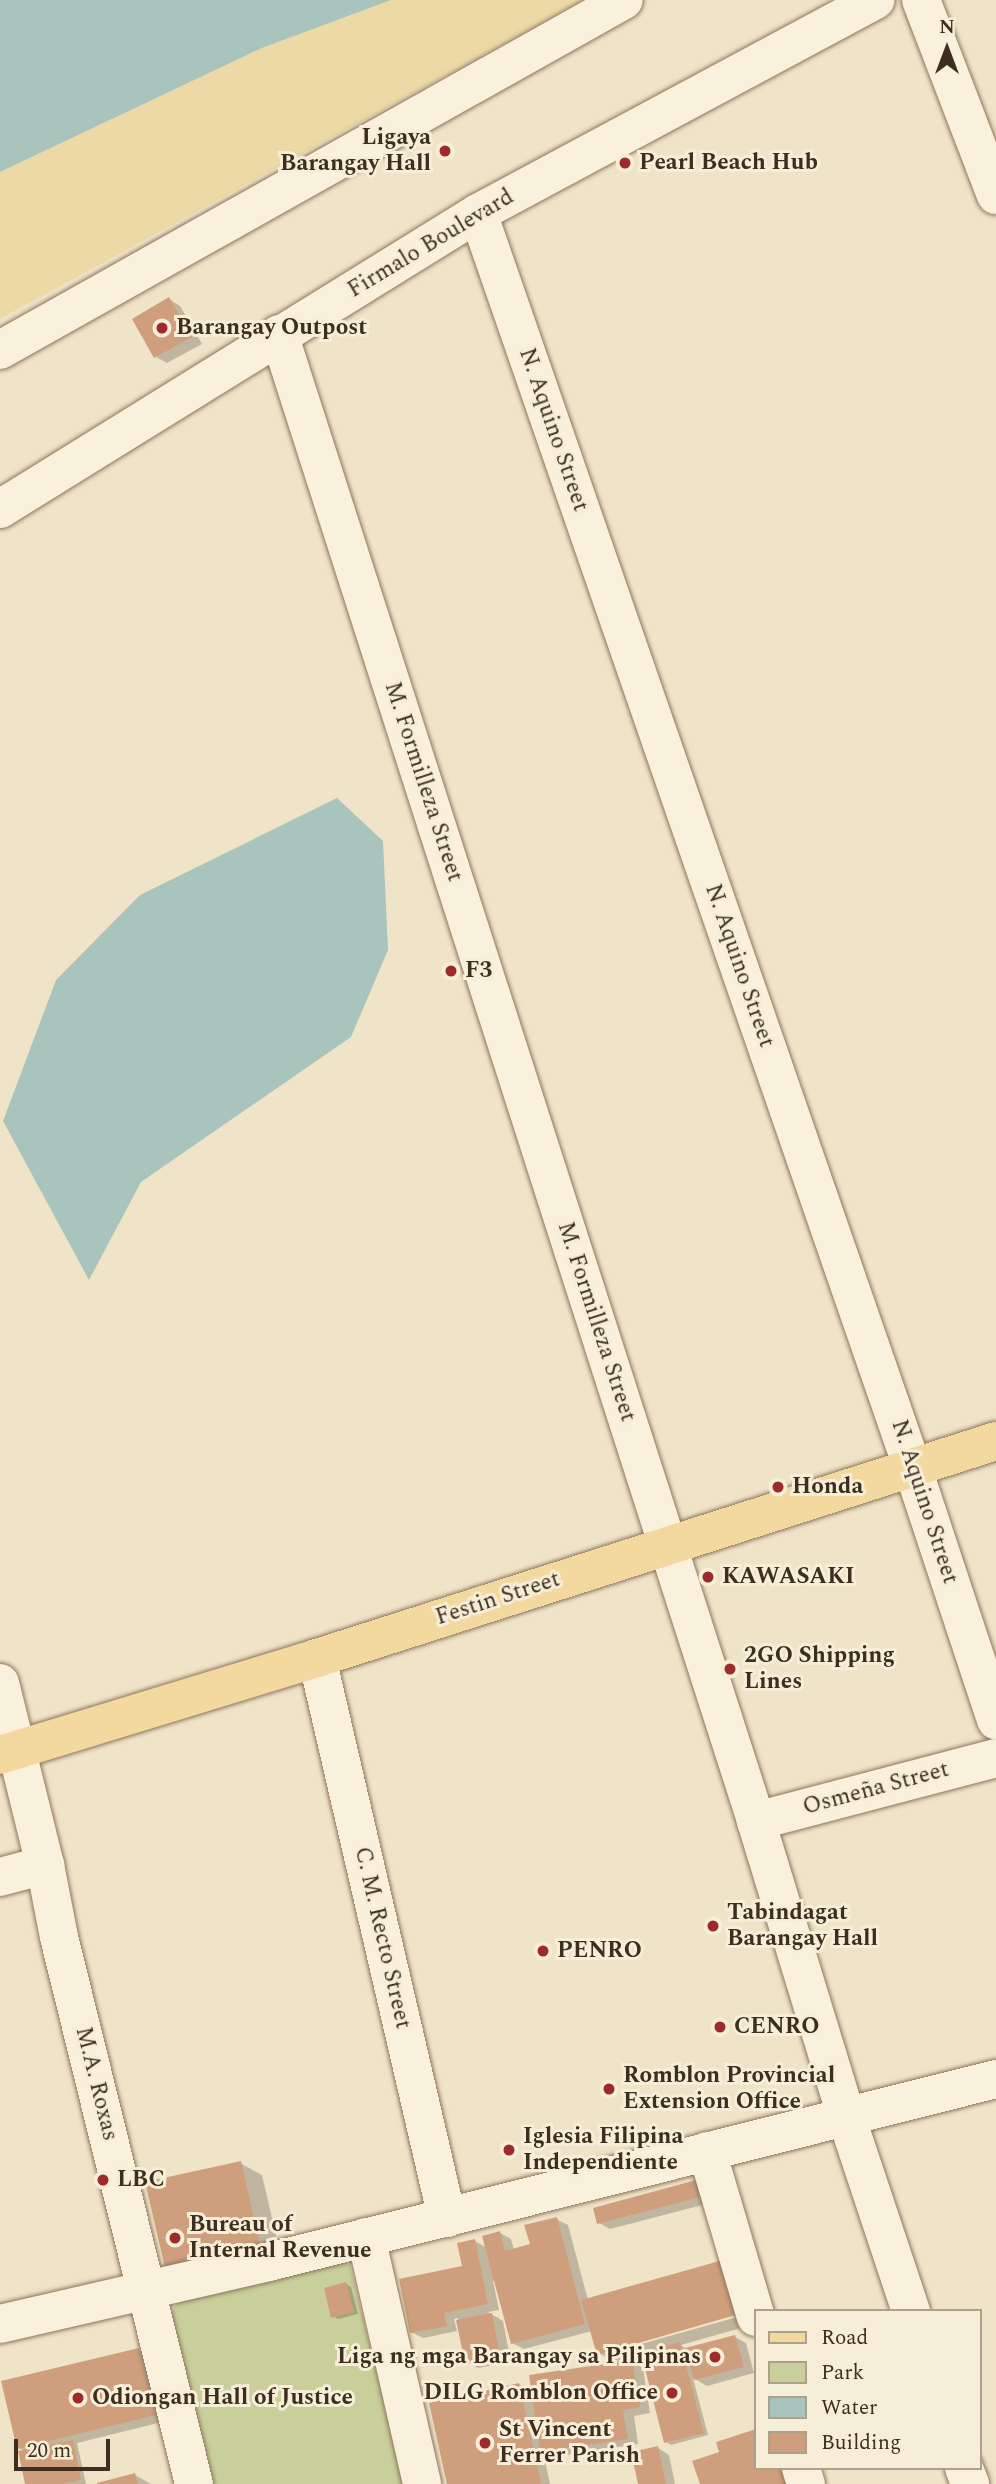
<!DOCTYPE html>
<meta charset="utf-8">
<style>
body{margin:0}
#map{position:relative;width:996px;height:2484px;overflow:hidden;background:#f0e4c8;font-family:Spectral,serif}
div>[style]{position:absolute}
.green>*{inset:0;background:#c9cf9b}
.sand>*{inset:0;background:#ecd9a5}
.water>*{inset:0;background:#a9c4bc}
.shadow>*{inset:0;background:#0003}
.building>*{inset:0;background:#cf9f7d}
.roads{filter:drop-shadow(0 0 2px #8d765c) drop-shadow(0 0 2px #8d765c)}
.minor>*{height:38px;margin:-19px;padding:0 19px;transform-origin:19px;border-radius:19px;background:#faf1dc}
.major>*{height:38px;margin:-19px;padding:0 19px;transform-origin:19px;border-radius:19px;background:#f3d9a0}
.dots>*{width:19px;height:19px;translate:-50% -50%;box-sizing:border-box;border:4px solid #f7eed8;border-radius:50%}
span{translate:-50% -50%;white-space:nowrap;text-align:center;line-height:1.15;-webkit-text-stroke:6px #f7eed8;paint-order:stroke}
.poi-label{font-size:23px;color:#3d2e20;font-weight:700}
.right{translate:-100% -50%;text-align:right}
.left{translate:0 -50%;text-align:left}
.street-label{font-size:23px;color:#3d2e20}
.legend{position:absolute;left:754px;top:2309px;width:228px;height:161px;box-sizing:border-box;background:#f7eed8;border:2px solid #ada18e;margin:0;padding:9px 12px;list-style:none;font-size:21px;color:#3d2e20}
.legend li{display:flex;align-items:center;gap:14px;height:35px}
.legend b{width:35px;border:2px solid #ada18e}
.north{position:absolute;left:912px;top:14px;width:70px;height:70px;-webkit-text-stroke:5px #f7eed8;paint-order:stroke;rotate:0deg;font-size:19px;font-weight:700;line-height:28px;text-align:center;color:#3d2e20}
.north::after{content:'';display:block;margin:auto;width:24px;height:32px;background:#3d2e20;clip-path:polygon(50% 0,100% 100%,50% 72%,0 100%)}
.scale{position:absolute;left:14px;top:2439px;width:96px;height:32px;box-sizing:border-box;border:4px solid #3d2e20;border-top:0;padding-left:9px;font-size:21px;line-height:24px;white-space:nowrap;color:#3d2e20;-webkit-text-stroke:5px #f7eed8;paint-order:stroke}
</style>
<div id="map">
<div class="green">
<i style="clip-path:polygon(344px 2262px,350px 2265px,404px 2484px,211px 2484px,172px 2315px,174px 2307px,179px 2302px)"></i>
</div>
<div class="sand">
<i style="clip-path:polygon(391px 0,583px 0,0 319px,0 172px,262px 48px)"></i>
</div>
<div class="water">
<i style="clip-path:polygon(0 0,391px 0,262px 48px,0 172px)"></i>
<i style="clip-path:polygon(337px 798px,383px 841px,388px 950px,351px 1037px,141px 1182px,89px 1280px,3px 1121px,56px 980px,140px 895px)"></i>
</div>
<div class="shadow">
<i style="clip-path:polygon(169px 299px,180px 306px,202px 344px,167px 363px,156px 357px)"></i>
<i style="clip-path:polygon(240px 2163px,262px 2175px,282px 2261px,167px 2271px)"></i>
<i style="clip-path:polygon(711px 2188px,714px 2202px,610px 2229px,599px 2223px)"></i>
<i style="clip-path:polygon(evenodd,556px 2219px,568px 2225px,588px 2300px,723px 2262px,755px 2324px,681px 2345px,686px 2349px,735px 2337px,746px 2343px,754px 2373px,707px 2386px,693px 2378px,708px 2435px,671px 2445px,666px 2442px,643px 2355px,628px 2359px,643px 2368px,650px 2413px,634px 2416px,638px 2444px,553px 2457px,543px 2451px,550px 2484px,449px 2484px,519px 2384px,533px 2393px,617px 2364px,599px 2353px,592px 2331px,524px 2349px,512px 2343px,496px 2280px,493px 2281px,499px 2310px,488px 2312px,503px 2321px,511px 2362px,478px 2368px,467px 2362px,458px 2318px,454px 2319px,457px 2331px,423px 2338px,411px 2332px,464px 2268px,475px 2241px,487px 2248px,500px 2233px,511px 2239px,514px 2250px,532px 2245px,556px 2219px,747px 2310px,748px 2314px,609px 2353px,609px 2349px,747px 2310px)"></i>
<i style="clip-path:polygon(346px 2284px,351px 2287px,358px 2314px,338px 2319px,333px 2316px)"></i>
<i style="clip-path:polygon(139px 2350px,150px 2357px,166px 2421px,77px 2443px,86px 2484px,27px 2484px,24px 2451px,19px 2448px)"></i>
<i style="clip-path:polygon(658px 2448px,669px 2455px,675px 2484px,640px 2484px)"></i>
<i style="clip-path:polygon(135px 2475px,151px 2484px,100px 2484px)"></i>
</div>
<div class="building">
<i style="clip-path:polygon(169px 297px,192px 337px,154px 358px,132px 319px)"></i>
<i style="clip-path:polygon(241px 2161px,261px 2249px,166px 2272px,145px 2182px)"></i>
<i style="clip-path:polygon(700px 2179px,704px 2196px,597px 2224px,593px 2208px)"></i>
<i style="clip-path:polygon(557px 2217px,585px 2324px,511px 2344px,482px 2236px,500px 2231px,505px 2251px,530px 2244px,524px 2225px)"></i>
<i style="clip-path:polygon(475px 2239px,488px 2304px,444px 2313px,447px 2326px,410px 2333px,399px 2279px,462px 2266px,457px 2243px)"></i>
<i style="clip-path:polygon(723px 2260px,739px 2314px,597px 2355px,581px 2300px)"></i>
<i style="clip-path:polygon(346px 2282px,354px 2312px,331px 2318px,324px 2288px)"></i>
<i style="clip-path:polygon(492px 2313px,500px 2356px,465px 2363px,456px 2320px)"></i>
<i style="clip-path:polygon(735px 2335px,744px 2367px,694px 2380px,685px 2348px)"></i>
<i style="clip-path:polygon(680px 2342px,704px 2433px,664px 2443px,641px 2353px)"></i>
<i style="clip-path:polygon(139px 2348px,156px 2415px,17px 2449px,1px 2381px)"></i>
<i style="clip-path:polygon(632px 2360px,640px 2407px,623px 2410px,628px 2439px,540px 2452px,529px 2375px)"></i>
<i style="clip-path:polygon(519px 2383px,541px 2484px,447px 2484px,429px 2403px)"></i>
<i style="clip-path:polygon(756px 2429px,756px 2468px,785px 2468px,790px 2484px,700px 2484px,692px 2461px,719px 2452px,716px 2442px)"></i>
<i style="clip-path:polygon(73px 2440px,81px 2480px,63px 2484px,25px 2484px,18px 2451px)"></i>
<i style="clip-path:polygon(658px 2446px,666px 2484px,638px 2484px,631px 2452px)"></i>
<i style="clip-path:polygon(135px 2473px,138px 2484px,97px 2484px,97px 2483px)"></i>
</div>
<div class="roads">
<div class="minor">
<i style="left:921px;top:0;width:209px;rotate:69deg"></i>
<i style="left:478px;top:213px;width:1326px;rotate:70.9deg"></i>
<i style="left:912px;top:1466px;width:268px;rotate:71.7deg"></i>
<i style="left:279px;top:334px;width:1562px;rotate:72.21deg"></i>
<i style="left:756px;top:1821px;width:308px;rotate:73deg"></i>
<i style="left:846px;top:2116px;width:206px;rotate:71.6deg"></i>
<i style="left:0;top:350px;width:715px;rotate:-29.29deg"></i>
<i style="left:0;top:509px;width:562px;rotate:-31.77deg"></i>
<i style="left:478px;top:213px;width:451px;rotate:-28.2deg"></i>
<i style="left:317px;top:1658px;width:575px;rotate:76.93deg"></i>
<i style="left:0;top:1683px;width:187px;rotate:76.1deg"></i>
<i style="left:45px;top:1865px;width:73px;rotate:79deg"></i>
<i style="left:59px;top:1937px;width:563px;rotate:76.14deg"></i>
<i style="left:756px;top:1821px;width:248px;rotate:-14.7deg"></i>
<i style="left:0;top:1877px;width:47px;rotate:-14.9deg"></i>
<i style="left:707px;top:2151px;width:173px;rotate:73.6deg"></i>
<i style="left:366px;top:2237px;width:253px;rotate:77.2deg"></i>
<i style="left:0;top:2324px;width:276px;rotate:-13deg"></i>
<i style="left:269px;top:2262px;width:750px;rotate:-14.13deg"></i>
<i style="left:801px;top:2468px;width:17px;rotate:73deg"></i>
<i style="left:964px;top:2468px;width:17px;rotate:69deg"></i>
</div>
<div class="major">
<i style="left:0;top:1755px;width:332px;rotate:-17deg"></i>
<i style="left:317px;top:1658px;width:713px;rotate:-17.72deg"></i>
</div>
</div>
<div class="dots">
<i style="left:445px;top:151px;background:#9e2a2b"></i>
<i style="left:625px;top:163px;background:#9e2a2b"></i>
<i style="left:162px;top:328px;background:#9e2a2b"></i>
<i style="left:451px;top:971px;background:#9e2a2b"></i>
<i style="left:778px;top:1487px;background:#9e2a2b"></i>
<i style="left:708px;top:1577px;background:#9e2a2b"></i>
<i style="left:730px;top:1669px;background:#9e2a2b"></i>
<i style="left:713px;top:1926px;background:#9e2a2b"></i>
<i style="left:543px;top:1951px;background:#9e2a2b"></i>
<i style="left:720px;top:2027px;background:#9e2a2b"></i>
<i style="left:609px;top:2089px;background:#9e2a2b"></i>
<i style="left:509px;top:2150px;background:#9e2a2b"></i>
<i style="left:103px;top:2180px;background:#9e2a2b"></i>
<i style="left:175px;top:2238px;background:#9e2a2b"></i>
<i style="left:715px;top:2357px;background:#9e2a2b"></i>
<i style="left:672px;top:2393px;background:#9e2a2b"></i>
<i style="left:78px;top:2398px;background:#9e2a2b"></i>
<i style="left:485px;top:2443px;background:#9e2a2b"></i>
</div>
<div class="poi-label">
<span class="right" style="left:431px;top:151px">Ligaya<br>Barangay Hall</span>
<span class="left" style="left:639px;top:163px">Pearl Beach Hub</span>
<span class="left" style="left:176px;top:328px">Barangay Outpost</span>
<span class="left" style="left:465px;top:971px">F3</span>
<span class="left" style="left:792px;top:1487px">Honda</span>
<span class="left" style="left:722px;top:1577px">KAWASAKI</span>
<span class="left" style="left:744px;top:1669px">2GO Shipping<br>Lines</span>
<span class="left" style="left:727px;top:1926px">Tabindagat<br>Barangay Hall</span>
<span class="left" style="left:557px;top:1951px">PENRO</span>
<span class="left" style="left:734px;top:2027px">CENRO</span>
<span class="left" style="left:623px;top:2089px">Romblon Provincial<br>Extension Office</span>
<span class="left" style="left:523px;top:2150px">Iglesia Filipina<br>Independiente</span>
<span class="left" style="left:117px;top:2180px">LBC</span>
<span class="left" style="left:189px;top:2238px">Bureau of<br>Internal Revenue</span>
<span class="right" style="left:701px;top:2357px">Liga ng mga Barangay sa Pilipinas</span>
<span class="right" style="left:658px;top:2393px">DILG Romblon Office</span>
<span class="left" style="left:92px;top:2398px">Odiongan Hall of Justice</span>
<span class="left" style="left:499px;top:2443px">St Vincent<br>Ferrer Parish</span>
</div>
<div class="street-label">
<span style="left:431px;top:244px;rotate:-31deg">Firmalo Boulevard</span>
<span style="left:553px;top:430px;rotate:71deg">N. Aquino Street</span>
<span style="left:423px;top:782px;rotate:72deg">M. Formilleza Street</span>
<span style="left:739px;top:966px;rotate:71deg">N. Aquino Street</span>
<span style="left:596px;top:1322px;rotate:72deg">M. Formilleza Street</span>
<span style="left:924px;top:1502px;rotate:72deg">N. Aquino Street</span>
<span style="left:498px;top:1599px;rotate:-18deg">Festin Street</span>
<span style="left:876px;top:1789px;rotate:-15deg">Osmeña Street</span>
<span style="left:382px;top:1938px;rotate:77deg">C. M. Recto Street</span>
<span style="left:96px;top:2084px;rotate:76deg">M.A. Roxas</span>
</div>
<ul class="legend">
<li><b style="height:9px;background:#f3d9a0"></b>Road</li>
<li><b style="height:19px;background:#c9cf9b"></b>Park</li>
<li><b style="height:19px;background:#a9c4bc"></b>Water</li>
<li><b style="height:19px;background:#cf9f7d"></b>Building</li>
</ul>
<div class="north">N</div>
<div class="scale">20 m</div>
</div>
